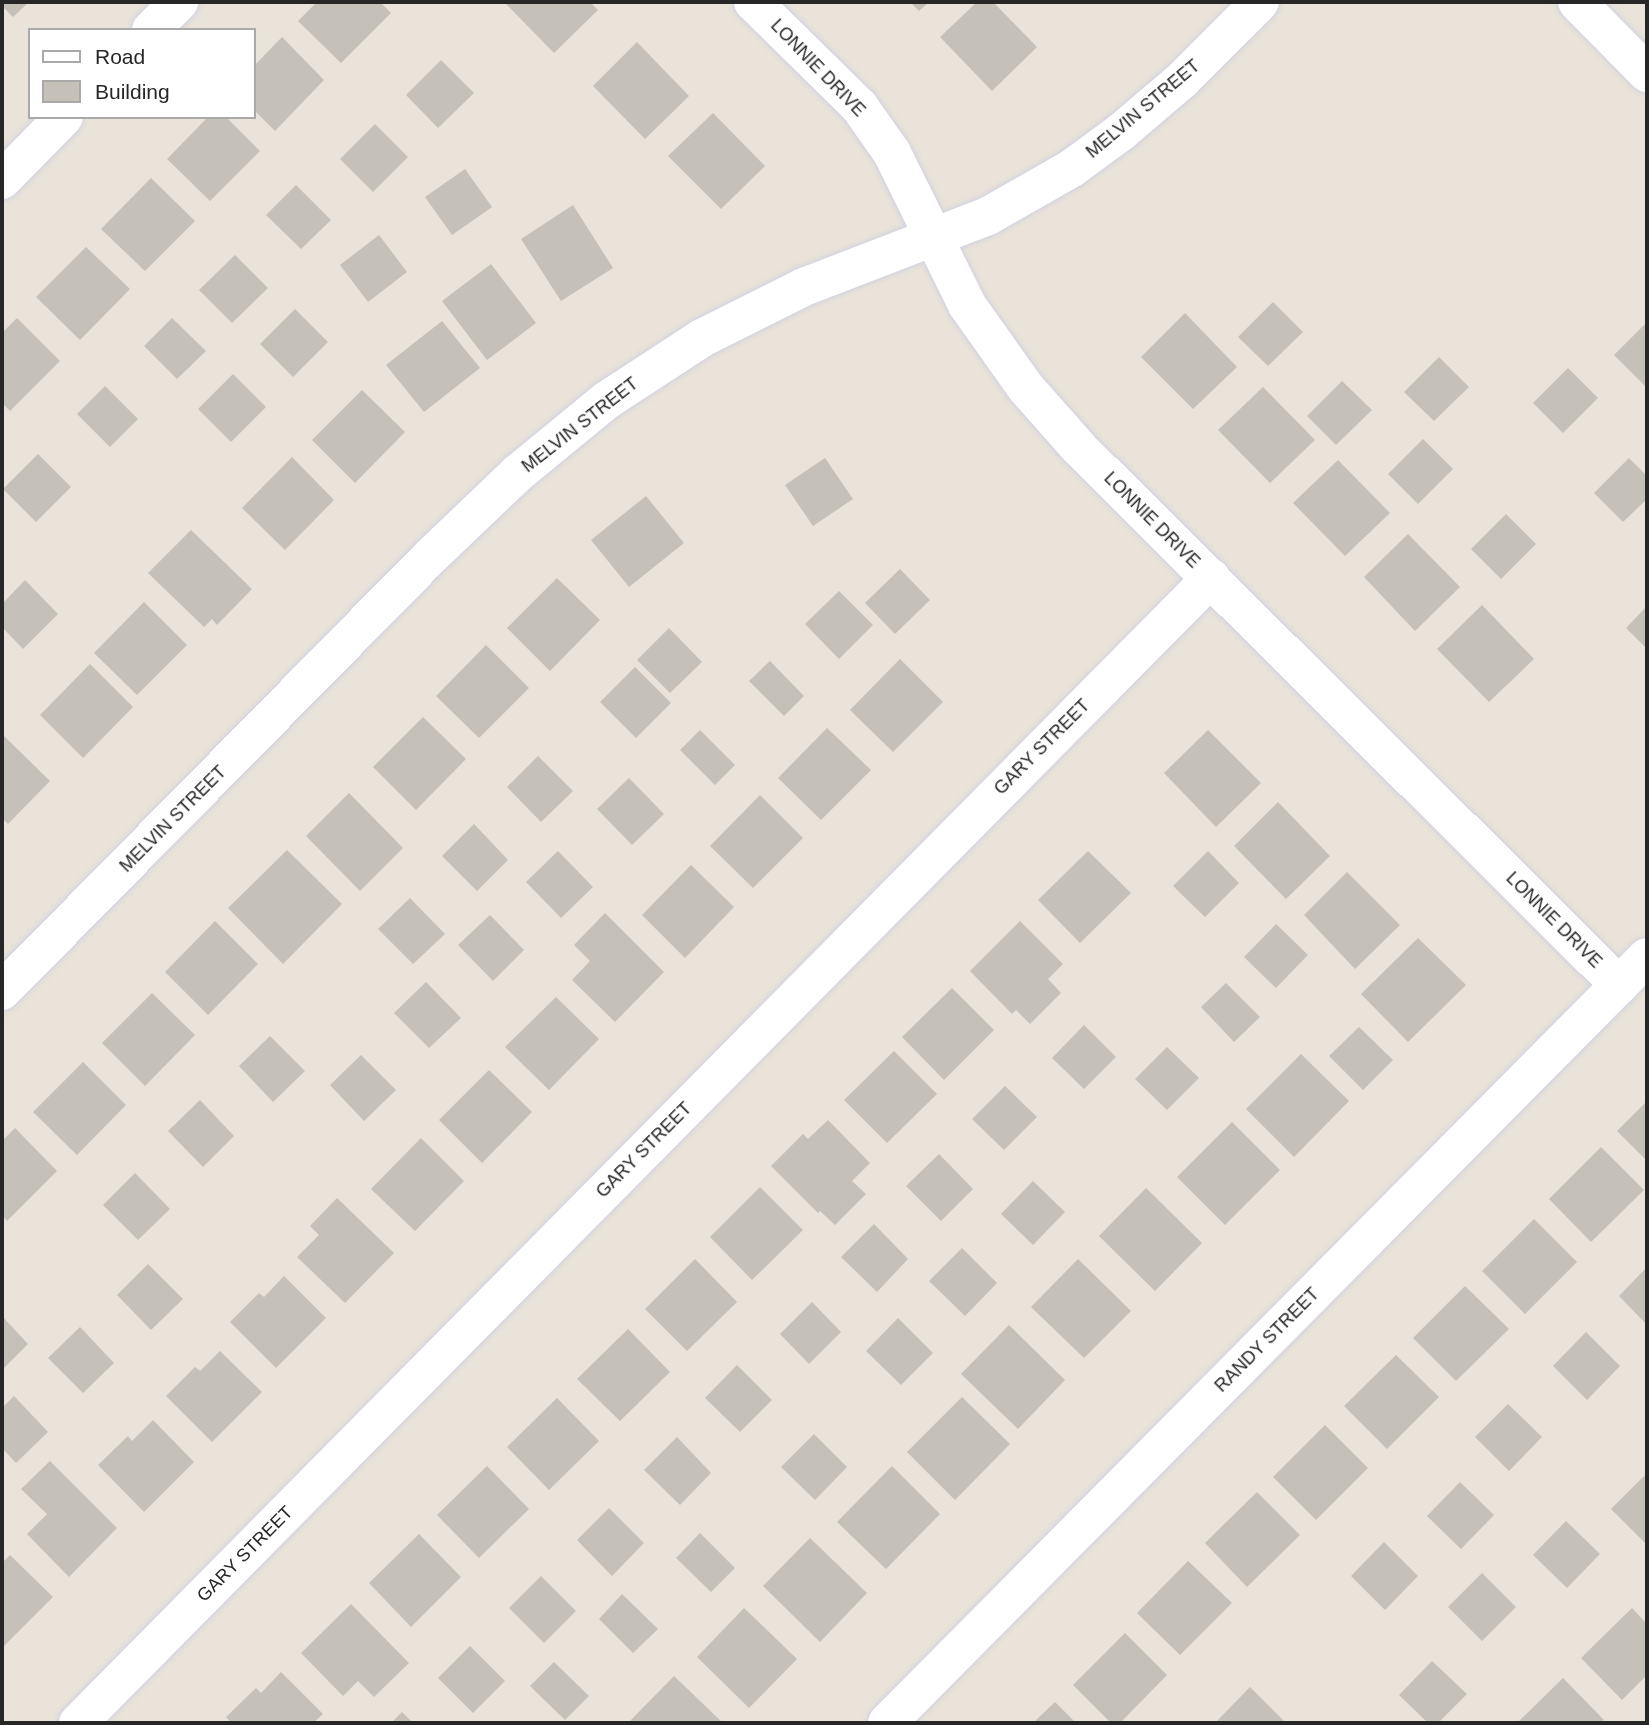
<!DOCTYPE html>
<style>
body{margin:0}
#map{position:relative;width:1649px;height:1725px;overflow:hidden;background:#e9e3d9;font-family:Arial,sans-serif}
div>[style]{position:absolute}
.building>*{inset:0;background:#c5c1b8}
.roads{filter:drop-shadow(0 0 2px #cfd1e0) drop-shadow(0 0 2px #cfd1e0)}
.minor>*{height:38px;margin:-19px;padding:0 19px;transform-origin:19px;border-radius:19px;background:#fff}
span{translate:-50% -50%;white-space:nowrap;text-align:center;line-height:1.15;-webkit-text-stroke:6px #fff;paint-order:stroke}
.street-label{font-size:18px;color:#272727}
.frame{position:absolute;inset:0;border:4px solid #272727;pointer-events:none}
.legend{position:absolute;left:28px;top:28px;width:228px;height:91px;box-sizing:border-box;background:#fff;border:2px solid #a9a9a9;margin:0;padding:9px 12px;list-style:none;font-size:21px;color:#272727}
.legend li{display:flex;align-items:center;gap:14px;height:35px}
.legend b{width:35px;border:2px solid #a9a9a9}
</style>
<div id="map">
<div class="building">
<i style="clip-path:polygon(2px 2px,29px 2px,13px 17px,2px 6px)"></i>
<i style="clip-path:polygon(317px 2px,380px 2px,391px 13px,341px 63px,298px 21px)"></i>
<i style="clip-path:polygon(504px 2px,590px 2px,598px 10px,554px 53px)"></i>
<i style="clip-path:polygon(910px 2px,929px 2px,919px 11px)"></i>
<i style="clip-path:polygon(977px 2px,993px 2px,1037px 47px,992px 91px,940px 37px)"></i>
<i style="clip-path:polygon(282px 37px,324px 80px,275px 131px,254px 110px,254px 66px)"></i>
<i style="clip-path:polygon(637px 42px,689px 96px,645px 139px,593px 86px)"></i>
<i style="clip-path:polygon(441px 60px,474px 93px,438px 128px,406px 95px)"></i>
<i style="clip-path:polygon(713px 113px,765px 166px,721px 209px,668px 156px)"></i>
<i style="clip-path:polygon(208px 117px,226px 117px,260px 151px,210px 201px,167px 159px)"></i>
<i style="clip-path:polygon(375px 124px,408px 157px,373px 192px,340px 159px)"></i>
<i style="clip-path:polygon(465px 169px,492px 207px,452px 235px,425px 197px)"></i>
<i style="clip-path:polygon(151px 178px,195px 221px,145px 271px,101px 229px)"></i>
<i style="clip-path:polygon(296px 185px,331px 220px,301px 249px,266px 215px)"></i>
<i style="clip-path:polygon(573px 205px,613px 268px,561px 301px,521px 239px)"></i>
<i style="clip-path:polygon(379px 235px,407px 272px,368px 302px,340px 265px)"></i>
<i style="clip-path:polygon(86px 247px,130px 289px,80px 340px,36px 297px)"></i>
<i style="clip-path:polygon(235px 255px,268px 288px,232px 323px,199px 290px)"></i>
<i style="clip-path:polygon(491px 264px,536px 323px,487px 360px,442px 301px)"></i>
<i style="clip-path:polygon(1273px 302px,1303px 332px,1268px 366px,1238px 337px)"></i>
<i style="clip-path:polygon(295px 309px,328px 342px,293px 377px,260px 344px)"></i>
<i style="clip-path:polygon(1185px 313px,1237px 367px,1193px 409px,1141px 357px)"></i>
<i style="clip-path:polygon(17px 318px,60px 361px,10px 411px,2px 403px,2px 333px)"></i>
<i style="clip-path:polygon(172px 318px,206px 351px,177px 379px,144px 346px)"></i>
<i style="clip-path:polygon(442px 321px,480px 368px,424px 412px,386px 365px)"></i>
<i style="clip-path:polygon(1647px 322px,1647px 388px,1614px 355px)"></i>
<i style="clip-path:polygon(1439px 357px,1469px 387px,1434px 421px,1404px 392px)"></i>
<i style="clip-path:polygon(1568px 368px,1598px 398px,1563px 433px,1533px 403px)"></i>
<i style="clip-path:polygon(233px 374px,266px 407px,231px 442px,198px 409px)"></i>
<i style="clip-path:polygon(1342px 381px,1372px 410px,1336px 445px,1307px 416px)"></i>
<i style="clip-path:polygon(105px 386px,138px 419px,110px 447px,77px 414px)"></i>
<i style="clip-path:polygon(1263px 387px,1315px 440px,1270px 483px,1218px 430px)"></i>
<i style="clip-path:polygon(362px 390px,405px 432px,355px 483px,312px 440px)"></i>
<i style="clip-path:polygon(1423px 439px,1453px 469px,1418px 504px,1388px 474px)"></i>
<i style="clip-path:polygon(38px 454px,71px 487px,36px 522px,3px 489px)"></i>
<i style="clip-path:polygon(292px 457px,334px 500px,285px 550px,242px 508px)"></i>
<i style="clip-path:polygon(825px 458px,853px 499px,813px 526px,785px 485px)"></i>
<i style="clip-path:polygon(1629px 458px,1647px 476px,1647px 499px,1623px 522px,1594px 493px)"></i>
<i style="clip-path:polygon(1338px 460px,1390px 513px,1345px 556px,1293px 503px)"></i>
<i style="clip-path:polygon(646px 496px,684px 543px,629px 587px,591px 540px)"></i>
<i style="clip-path:polygon(1506px 514px,1536px 544px,1501px 579px,1471px 549px)"></i>
<i style="clip-path:polygon(191px 530px,252px 589px,217px 625px,212px 619px,204px 627px,148px 573px)"></i>
<i style="clip-path:polygon(1408px 534px,1460px 587px,1415px 631px,1364px 577px)"></i>
<i style="clip-path:polygon(900px 569px,930px 600px,895px 634px,865px 603px)"></i>
<i style="clip-path:polygon(557px 578px,600px 620px,550px 671px,507px 628px)"></i>
<i style="clip-path:polygon(25px 580px,58px 614px,23px 649px,2px 627px,2px 604px)"></i>
<i style="clip-path:polygon(839px 591px,873px 625px,839px 659px,805px 624px)"></i>
<i style="clip-path:polygon(144px 602px,187px 645px,137px 695px,94px 653px)"></i>
<i style="clip-path:polygon(1482px 605px,1534px 659px,1489px 702px,1437px 649px)"></i>
<i style="clip-path:polygon(1647px 606px,1647px 649px,1626px 628px)"></i>
<i style="clip-path:polygon(669px 628px,702px 662px,670px 693px,637px 660px)"></i>
<i style="clip-path:polygon(486px 645px,529px 688px,479px 738px,436px 696px)"></i>
<i style="clip-path:polygon(900px 659px,943px 702px,893px 752px,850px 710px)"></i>
<i style="clip-path:polygon(770px 661px,804px 696px,784px 716px,749px 681px)"></i>
<i style="clip-path:polygon(90px 664px,133px 707px,83px 758px,40px 715px)"></i>
<i style="clip-path:polygon(635px 667px,671px 703px,636px 738px,600px 702px)"></i>
<i style="clip-path:polygon(423px 717px,466px 759px,416px 810px,373px 767px)"></i>
<i style="clip-path:polygon(827px 728px,871px 770px,821px 820px,778px 778px)"></i>
<i style="clip-path:polygon(700px 730px,735px 765px,715px 785px,680px 750px)"></i>
<i style="clip-path:polygon(1208px 730px,1261px 783px,1216px 827px,1164px 773px)"></i>
<i style="clip-path:polygon(2px 734px,50px 781px,8px 824px,2px 818px)"></i>
<i style="clip-path:polygon(538px 756px,573px 791px,541px 822px,507px 787px)"></i>
<i style="clip-path:polygon(629px 778px,664px 814px,632px 845px,597px 809px)"></i>
<i style="clip-path:polygon(349px 793px,403px 848px,360px 891px,306px 836px)"></i>
<i style="clip-path:polygon(760px 795px,803px 838px,753px 888px,710px 846px)"></i>
<i style="clip-path:polygon(1278px 802px,1330px 856px,1286px 899px,1234px 846px)"></i>
<i style="clip-path:polygon(474px 824px,508px 860px,477px 891px,442px 856px)"></i>
<i style="clip-path:polygon(287px 850px,342px 904px,283px 964px,228px 908px)"></i>
<i style="clip-path:polygon(558px 851px,593px 887px,561px 918px,526px 882px)"></i>
<i style="clip-path:polygon(1088px 851px,1131px 893px,1080px 943px,1038px 900px)"></i>
<i style="clip-path:polygon(1208px 851px,1239px 883px,1205px 917px,1173px 886px)"></i>
<i style="clip-path:polygon(691px 865px,734px 907px,685px 958px,642px 915px)"></i>
<i style="clip-path:polygon(1347px 872px,1400px 925px,1355px 969px,1304px 915px)"></i>
<i style="clip-path:polygon(410px 898px,445px 934px,413px 964px,378px 929px)"></i>
<i style="clip-path:polygon(605px 913px,664px 972px,615px 1022px,572px 980px,590px 961px,574px 945px)"></i>
<i style="clip-path:polygon(490px 915px,524px 950px,493px 981px,458px 945px)"></i>
<i style="clip-path:polygon(215px 921px,258px 964px,208px 1015px,165px 972px)"></i>
<i style="clip-path:polygon(1020px 921px,1063px 964px,1048px 979px,1061px 993px,1030px 1024px,1016px 1010px,1012px 1014px,970px 971px)"></i>
<i style="clip-path:polygon(1276px 924px,1308px 955px,1276px 988px,1244px 957px)"></i>
<i style="clip-path:polygon(1418px 938px,1466px 985px,1408px 1042px,1361px 994px)"></i>
<i style="clip-path:polygon(426px 982px,461px 1018px,429px 1048px,394px 1013px)"></i>
<i style="clip-path:polygon(1226px 983px,1260px 1017px,1234px 1042px,1201px 1007px)"></i>
<i style="clip-path:polygon(952px 988px,994px 1030px,944px 1080px,902px 1037px)"></i>
<i style="clip-path:polygon(152px 993px,195px 1035px,145px 1086px,102px 1043px)"></i>
<i style="clip-path:polygon(556px 997px,599px 1039px,549px 1090px,505px 1047px)"></i>
<i style="clip-path:polygon(1084px 1025px,1116px 1057px,1084px 1089px,1052px 1058px)"></i>
<i style="clip-path:polygon(1359px 1027px,1393px 1060px,1363px 1090px,1329px 1056px)"></i>
<i style="clip-path:polygon(270px 1036px,305px 1071px,273px 1102px,239px 1066px)"></i>
<i style="clip-path:polygon(1167px 1047px,1199px 1078px,1167px 1110px,1135px 1079px)"></i>
<i style="clip-path:polygon(894px 1051px,937px 1094px,887px 1143px,844px 1100px)"></i>
<i style="clip-path:polygon(1301px 1054px,1349px 1101px,1294px 1157px,1246px 1109px)"></i>
<i style="clip-path:polygon(361px 1055px,396px 1090px,364px 1121px,330px 1085px)"></i>
<i style="clip-path:polygon(83px 1062px,126px 1105px,77px 1155px,33px 1112px)"></i>
<i style="clip-path:polygon(489px 1070px,532px 1112px,482px 1163px,439px 1120px)"></i>
<i style="clip-path:polygon(1005px 1086px,1037px 1117px,1004px 1150px,972px 1119px)"></i>
<i style="clip-path:polygon(200px 1100px,234px 1136px,203px 1167px,168px 1131px)"></i>
<i style="clip-path:polygon(1647px 1101px,1647px 1161px,1617px 1131px)"></i>
<i style="clip-path:polygon(828px 1120px,870px 1163px,852px 1181px,866px 1194px,835px 1225px,820px 1211px,818px 1213px,771px 1166px,803px 1134px,808px 1139px)"></i>
<i style="clip-path:polygon(1232px 1122px,1280px 1170px,1225px 1225px,1177px 1177px)"></i>
<i style="clip-path:polygon(15px 1128px,57px 1171px,7px 1221px,2px 1215px,2px 1141px)"></i>
<i style="clip-path:polygon(421px 1138px,464px 1181px,415px 1231px,371px 1189px)"></i>
<i style="clip-path:polygon(1601px 1147px,1644px 1190px,1591px 1242px,1549px 1199px)"></i>
<i style="clip-path:polygon(939px 1154px,973px 1189px,941px 1221px,906px 1186px)"></i>
<i style="clip-path:polygon(135px 1173px,170px 1209px,138px 1240px,103px 1205px)"></i>
<i style="clip-path:polygon(1033px 1181px,1065px 1212px,1033px 1245px,1001px 1214px)"></i>
<i style="clip-path:polygon(760px 1187px,803px 1230px,752px 1280px,710px 1237px)"></i>
<i style="clip-path:polygon(1146px 1188px,1202px 1243px,1155px 1291px,1099px 1236px)"></i>
<i style="clip-path:polygon(337px 1198px,394px 1253px,345px 1303px,297px 1257px,319px 1235px,310px 1226px)"></i>
<i style="clip-path:polygon(1534px 1219px,1577px 1262px,1525px 1314px,1482px 1271px)"></i>
<i style="clip-path:polygon(874px 1224px,908px 1259px,877px 1292px,841px 1257px)"></i>
<i style="clip-path:polygon(962px 1248px,997px 1283px,965px 1316px,929px 1281px)"></i>
<i style="clip-path:polygon(695px 1259px,737px 1302px,687px 1351px,645px 1309px)"></i>
<i style="clip-path:polygon(1078px 1259px,1131px 1311px,1084px 1358px,1031px 1307px)"></i>
<i style="clip-path:polygon(148px 1264px,183px 1299px,151px 1330px,117px 1295px)"></i>
<i style="clip-path:polygon(1647px 1267px,1647px 1325px,1619px 1296px)"></i>
<i style="clip-path:polygon(284px 1276px,326px 1318px,276px 1368px,230px 1322px,259px 1293px,264px 1297px)"></i>
<i style="clip-path:polygon(1465px 1286px,1509px 1329px,1456px 1381px,1413px 1338px)"></i>
<i style="clip-path:polygon(812px 1302px,841px 1332px,809px 1364px,780px 1334px)"></i>
<i style="clip-path:polygon(2px 1316px,28px 1344px,2px 1370px)"></i>
<i style="clip-path:polygon(898px 1318px,933px 1353px,901px 1385px,866px 1351px)"></i>
<i style="clip-path:polygon(1009px 1325px,1065px 1380px,1018px 1429px,961px 1374px)"></i>
<i style="clip-path:polygon(80px 1327px,114px 1363px,83px 1393px,48px 1358px)"></i>
<i style="clip-path:polygon(628px 1329px,670px 1372px,620px 1421px,577px 1379px)"></i>
<i style="clip-path:polygon(1586px 1332px,1620px 1366px,1587px 1400px,1553px 1366px)"></i>
<i style="clip-path:polygon(220px 1351px,262px 1392px,212px 1442px,166px 1396px,195px 1367px,200px 1371px)"></i>
<i style="clip-path:polygon(1396px 1355px,1439px 1397px,1387px 1449px,1344px 1406px)"></i>
<i style="clip-path:polygon(737px 1365px,772px 1400px,740px 1432px,705px 1398px)"></i>
<i style="clip-path:polygon(14px 1396px,48px 1432px,16px 1463px,2px 1448px,2px 1408px)"></i>
<i style="clip-path:polygon(962px 1397px,1010px 1444px,955px 1500px,907px 1452px)"></i>
<i style="clip-path:polygon(557px 1398px,599px 1441px,549px 1490px,507px 1447px)"></i>
<i style="clip-path:polygon(1508px 1404px,1542px 1437px,1509px 1471px,1475px 1437px)"></i>
<i style="clip-path:polygon(153px 1420px,194px 1462px,144px 1512px,98px 1465px,128px 1436px,132px 1441px)"></i>
<i style="clip-path:polygon(1325px 1425px,1368px 1468px,1316px 1520px,1273px 1477px)"></i>
<i style="clip-path:polygon(814px 1434px,847px 1467px,815px 1500px,781px 1467px)"></i>
<i style="clip-path:polygon(677px 1437px,711px 1473px,680px 1505px,644px 1470px)"></i>
<i style="clip-path:polygon(50px 1461px,117px 1528px,69px 1577px,27px 1534px,47px 1514px,21px 1489px)"></i>
<i style="clip-path:polygon(487px 1466px,529px 1509px,479px 1558px,437px 1515px)"></i>
<i style="clip-path:polygon(892px 1466px,940px 1514px,886px 1569px,837px 1522px)"></i>
<i style="clip-path:polygon(1644px 1476px,1647px 1479px,1645px 1543px,1611px 1509px)"></i>
<i style="clip-path:polygon(1460px 1482px,1494px 1515px,1461px 1549px,1427px 1516px)"></i>
<i style="clip-path:polygon(1257px 1492px,1300px 1535px,1247px 1587px,1205px 1543px)"></i>
<i style="clip-path:polygon(609px 1508px,644px 1543px,612px 1576px,577px 1540px)"></i>
<i style="clip-path:polygon(1566px 1521px,1600px 1554px,1567px 1588px,1533px 1555px)"></i>
<i style="clip-path:polygon(700px 1533px,735px 1568px,711px 1592px,676px 1558px)"></i>
<i style="clip-path:polygon(419px 1534px,461px 1577px,411px 1627px,369px 1583px)"></i>
<i style="clip-path:polygon(810px 1538px,867px 1593px,820px 1642px,763px 1586px)"></i>
<i style="clip-path:polygon(1384px 1542px,1418px 1576px,1385px 1610px,1351px 1576px)"></i>
<i style="clip-path:polygon(10px 1555px,53px 1597px,2px 1648px,2px 1563px)"></i>
<i style="clip-path:polygon(1188px 1561px,1232px 1603px,1180px 1655px,1137px 1613px)"></i>
<i style="clip-path:polygon(1482px 1573px,1516px 1607px,1482px 1641px,1448px 1607px)"></i>
<i style="clip-path:polygon(541px 1576px,576px 1611px,544px 1643px,509px 1608px)"></i>
<i style="clip-path:polygon(622px 1594px,658px 1629px,633px 1653px,599px 1619px)"></i>
<i style="clip-path:polygon(351px 1604px,409px 1663px,374px 1697px,358px 1681px,343px 1696px,301px 1653px)"></i>
<i style="clip-path:polygon(744px 1608px,797px 1659px,749px 1708px,697px 1657px)"></i>
<i style="clip-path:polygon(1632px 1608px,1647px 1624px,1647px 1675px,1622px 1700px,1581px 1658px)"></i>
<i style="clip-path:polygon(1125px 1633px,1167px 1675px,1120px 1723px,1111px 1723px,1073px 1685px)"></i>
<i style="clip-path:polygon(470px 1646px,505px 1681px,473px 1713px,438px 1678px)"></i>
<i style="clip-path:polygon(1432px 1661px,1467px 1694px,1438px 1723px,1428px 1723px,1399px 1695px)"></i>
<i style="clip-path:polygon(554px 1662px,589px 1696px,565px 1720px,530px 1686px)"></i>
<i style="clip-path:polygon(281px 1672px,323px 1714px,313px 1723px,232px 1723px,226px 1717px,256px 1688px,261px 1693px)"></i>
<i style="clip-path:polygon(674px 1676px,723px 1723px,628px 1723px)"></i>
<i style="clip-path:polygon(1563px 1678px,1604px 1720px,1600px 1723px,1517px 1723px)"></i>
<i style="clip-path:polygon(1250px 1687px,1284px 1721px,1282px 1723px,1219px 1723px,1217px 1721px)"></i>
<i style="clip-path:polygon(1055px 1702px,1076px 1723px,1033px 1723px)"></i>
<i style="clip-path:polygon(402px 1712px,413px 1723px,391px 1723px)"></i>
</div>
<div class="roads">
<div class="minor">
<i style="left:753px;top:2px;width:148px;rotate:44.5deg"></i>
<i style="left:859px;top:106px;width:57px;rotate:54.9deg"></i>
<i style="left:892px;top:153px;width:169px;rotate:63.7deg"></i>
<i style="left:967px;top:305px;width:102px;rotate:54.6deg"></i>
<i style="left:1026px;top:388px;width:80px;rotate:48.5deg"></i>
<i style="left:1079px;top:448px;width:762px;rotate:44.84deg"></i>
<i style="left:1577px;top:2px;width:100px;rotate:45.4deg"></i>
<i style="left:151px;top:30px;width:40px;rotate:-45deg"></i>
<i style="left:2px;top:180px;width:88px;rotate:-45.5deg"></i>
<i style="left:2px;top:991px;width:611px;rotate:-45.4deg"></i>
<i style="left:431px;top:556px;width:120px;rotate:-43.7deg"></i>
<i style="left:518px;top:473px;width:115px;rotate:-39.4deg"></i>
<i style="left:607px;top:400px;width:113px;rotate:-33.1deg"></i>
<i style="left:702px;top:338px;width:114px;rotate:-26.6deg"></i>
<i style="left:804px;top:287px;width:197px;rotate:-21.1deg"></i>
<i style="left:988px;top:216px;width:97px;rotate:-29.7deg"></i>
<i style="left:1072px;top:168px;width:61px;rotate:-36.3deg"></i>
<i style="left:1121px;top:132px;width:80px;rotate:-40.4deg"></i>
<i style="left:1182px;top:80px;width:110px;rotate:-45deg"></i>
<i style="left:78px;top:1723px;width:1611px;rotate:-45.3deg"></i>
<i style="left:887px;top:1723px;width:1079px;rotate:-45.23deg"></i>
</div>
</div>
<div class="street-label">
<span style="left:818px;top:68px;rotate:46deg">LONNIE DRIVE</span>
<span style="left:1143px;top:109px;rotate:-40deg">MELVIN STREET</span>
<span style="left:580px;top:425px;rotate:-38deg">MELVIN STREET</span>
<span style="left:1152px;top:520px;rotate:45deg">LONNIE DRIVE</span>
<span style="left:1042px;top:747px;rotate:-45deg">GARY STREET</span>
<span style="left:173px;top:819px;rotate:-45deg">MELVIN STREET</span>
<span style="left:1554px;top:920px;rotate:45deg">LONNIE DRIVE</span>
<span style="left:644px;top:1150px;rotate:-45deg">GARY STREET</span>
<span style="left:1267px;top:1340px;rotate:-45deg">RANDY STREET</span>
<span style="left:245px;top:1554px;rotate:-45deg">GARY STREET</span>
</div>
<div class="frame"></div>
<ul class="legend">
<li><b style="height:9px;background:#fff"></b>Road</li>
<li><b style="height:19px;background:#c5c1b8"></b>Building</li>
</ul>
</div>
